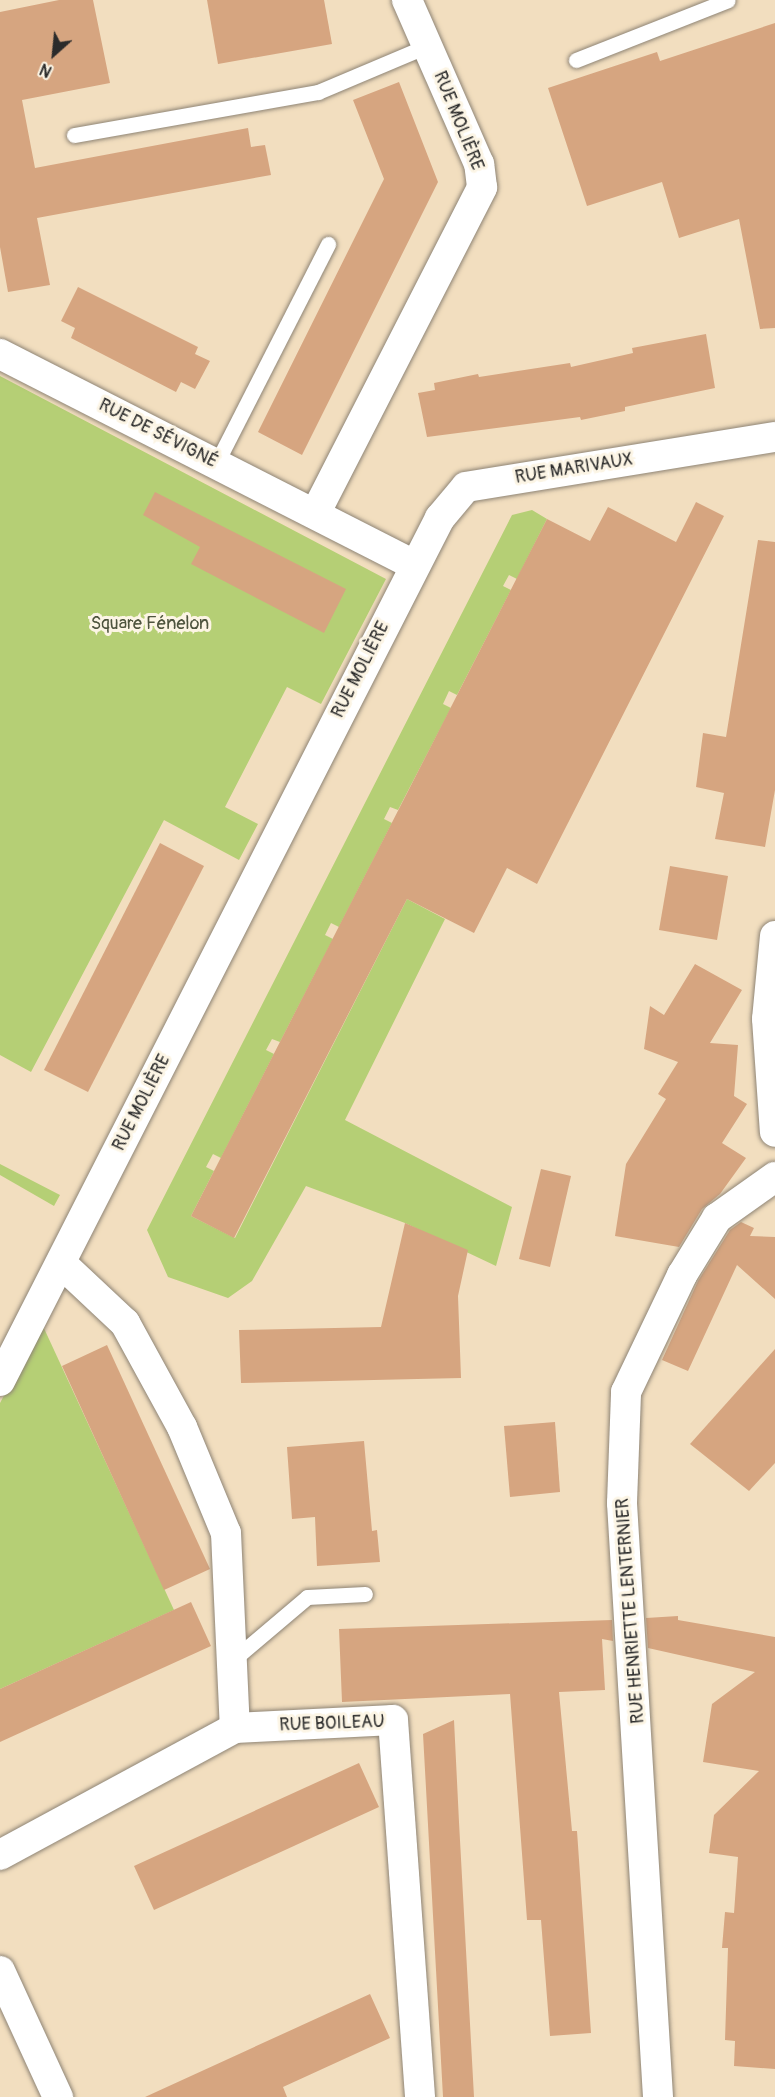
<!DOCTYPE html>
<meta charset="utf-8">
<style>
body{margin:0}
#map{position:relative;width:775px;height:2097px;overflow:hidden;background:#f2debf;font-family:Pangolin,sans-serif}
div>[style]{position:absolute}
.green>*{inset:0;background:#b5cf75}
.building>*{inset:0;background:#d6a580}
.roads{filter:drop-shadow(0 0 2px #8e8475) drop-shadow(0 0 2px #8e8475)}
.lane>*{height:15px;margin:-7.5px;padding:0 7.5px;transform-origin:7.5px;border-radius:7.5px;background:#fff}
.street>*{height:30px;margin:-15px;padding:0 15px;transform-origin:15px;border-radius:15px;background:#fff}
span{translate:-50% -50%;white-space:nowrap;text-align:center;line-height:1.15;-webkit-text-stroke:6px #fcf5e5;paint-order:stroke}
.street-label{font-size:18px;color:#2b2b2b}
.park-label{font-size:18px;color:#4e543e}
.north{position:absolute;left:24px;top:24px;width:60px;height:60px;-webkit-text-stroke:4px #fcf5e5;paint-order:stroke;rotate:207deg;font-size:16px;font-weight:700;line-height:24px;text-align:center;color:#2b2b2b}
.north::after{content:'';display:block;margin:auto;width:21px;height:27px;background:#2b2b2b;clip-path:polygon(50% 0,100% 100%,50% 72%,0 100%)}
</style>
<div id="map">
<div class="green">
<i style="clip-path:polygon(0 376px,386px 579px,321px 704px,287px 687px,225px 807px,258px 824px,239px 860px,164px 820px,31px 1072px,0 1055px)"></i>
<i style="clip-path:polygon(532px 510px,547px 519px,517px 579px,509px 575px,503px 586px,511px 590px,457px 695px,449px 691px,443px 704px,451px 708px,398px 810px,390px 807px,384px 819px,392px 823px,339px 927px,331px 923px,325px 935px,333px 939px,280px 1042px,272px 1039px,266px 1050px,274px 1054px,221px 1158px,213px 1154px,206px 1167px,214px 1171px,191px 1216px,235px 1238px,407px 899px,445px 919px,345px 1120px,512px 1207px,496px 1266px,405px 1223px,306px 1186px,252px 1281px,228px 1298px,168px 1277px,147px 1230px,512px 515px)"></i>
<i style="clip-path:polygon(0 1164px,60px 1195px,54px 1206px,0 1175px)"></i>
<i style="clip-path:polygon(42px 1324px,174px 1610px,0 1689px,0 1403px)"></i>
</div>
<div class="building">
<i style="clip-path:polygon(59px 0,93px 0,110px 83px,22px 100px,35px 168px,248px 128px,251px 147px,265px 145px,271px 175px,37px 218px,50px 285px,8px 292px,0 247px,0 12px)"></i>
<i style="clip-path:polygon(207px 0,324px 0,332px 44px,218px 64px)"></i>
<i style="clip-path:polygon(775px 23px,775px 328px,760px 329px,739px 219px,679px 238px,662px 182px,587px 206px,548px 88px,657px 52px,660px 61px)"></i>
<i style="clip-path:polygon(399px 82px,438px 182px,302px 455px,258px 432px,384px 179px,353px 100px)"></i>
<i style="clip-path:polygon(78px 287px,198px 347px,195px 354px,210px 361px,195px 389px,181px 382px,176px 392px,71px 338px,75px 328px,61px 321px)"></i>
<i style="clip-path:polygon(706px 334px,715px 388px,625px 407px,625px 411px,581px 420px,580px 417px,427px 437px,418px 393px,435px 390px,434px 383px,478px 374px,479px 377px,570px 363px,571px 367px,633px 353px,632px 348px)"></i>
<i style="clip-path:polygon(155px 492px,346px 589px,324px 633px,191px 564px,200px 547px,143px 515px)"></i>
<i style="clip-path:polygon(696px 502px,724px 516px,537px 884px,507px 868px,474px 933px,407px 899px,234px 1238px,191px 1216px,547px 519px,590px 541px,608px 507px,676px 542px)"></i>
<i style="clip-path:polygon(758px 540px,775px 542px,775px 790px,765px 847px,715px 839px,724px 793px,696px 787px,703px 733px,726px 737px)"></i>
<i style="clip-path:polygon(160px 843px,204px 866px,88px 1092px,44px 1070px)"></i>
<i style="clip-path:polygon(670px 866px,728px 876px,717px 940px,659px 930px)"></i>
<i style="clip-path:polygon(695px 964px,742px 990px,710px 1043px,738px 1045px,734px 1096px,747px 1104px,722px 1143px,746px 1158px,720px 1194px,702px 1209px,679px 1247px,615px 1236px,626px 1164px,666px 1099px,658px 1094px,678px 1062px,644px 1049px,650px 1006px,664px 1015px)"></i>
<i style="clip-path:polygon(541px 1169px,571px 1176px,550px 1267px,519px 1259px)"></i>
<i style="clip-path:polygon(741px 1222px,754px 1228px,750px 1236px,775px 1237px,775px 1299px,737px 1265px,688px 1371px,662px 1360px,698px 1281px,730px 1230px)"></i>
<i style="clip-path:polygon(405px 1223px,468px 1250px,458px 1296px,461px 1378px,241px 1383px,239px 1330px,381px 1327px)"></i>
<i style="clip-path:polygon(107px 1345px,210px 1569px,164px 1590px,62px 1366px)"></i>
<i style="clip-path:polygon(775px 1349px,775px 1463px,749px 1491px,690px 1444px)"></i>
<i style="clip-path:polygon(555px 1422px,560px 1492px,510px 1497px,504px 1426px)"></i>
<i style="clip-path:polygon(364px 1441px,372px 1531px,377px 1530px,380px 1562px,317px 1566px,315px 1517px,292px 1519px,287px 1447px)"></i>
<i style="clip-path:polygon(191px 1602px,211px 1646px,0 1742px,0 1689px)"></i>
<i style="clip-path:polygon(678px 1616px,678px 1620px,775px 1637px,775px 2069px,734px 2066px,735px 2041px,725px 2040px,728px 1948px,722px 1948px,725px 1912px,734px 1913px,738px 1857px,709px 1853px,714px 1815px,759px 1771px,703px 1762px,712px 1704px,755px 1672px,648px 1648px,646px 1618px)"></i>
<i style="clip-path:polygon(612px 1620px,613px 1641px,602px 1639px,605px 1690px,559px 1692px,572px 1831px,577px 1831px,591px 2033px,550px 2036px,541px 1920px,527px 1920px,510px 1694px,342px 1702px,339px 1629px)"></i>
<i style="clip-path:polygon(454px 1720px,459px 1822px,474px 2097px,443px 2097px,423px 1734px)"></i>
<i style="clip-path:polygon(359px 1763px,379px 1807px,154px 1910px,134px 1866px)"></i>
<i style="clip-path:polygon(370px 1994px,390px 2038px,283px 2087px,287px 2097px,145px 2097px)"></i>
</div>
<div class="roads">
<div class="lane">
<i style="left:576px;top:60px;width:163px;rotate:-21.5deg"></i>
<i style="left:74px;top:135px;width:248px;rotate:-10deg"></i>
<i style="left:318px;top:92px;width:118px;rotate:-22.9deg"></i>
<i style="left:216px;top:464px;width:247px;rotate:-63deg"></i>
<i style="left:234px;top:1659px;width:96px;rotate:-40.3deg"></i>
<i style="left:307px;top:1597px;width:58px;rotate:-3deg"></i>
</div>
<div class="street">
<i style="left:0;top:354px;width:465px;rotate:27deg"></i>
<i style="left:315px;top:514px;width:367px;rotate:-62.9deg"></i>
<i style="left:482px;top:187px;width:23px;rotate:-97deg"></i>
<i style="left:479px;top:164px;width:179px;rotate:-113.7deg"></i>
<i style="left:775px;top:936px;width:83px;rotate:95.5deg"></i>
<i style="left:767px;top:1019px;width:113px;rotate:86deg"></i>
<i style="left:61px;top:1263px;width:88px;rotate:43.2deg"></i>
<i style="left:125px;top:1323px;width:119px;rotate:61.3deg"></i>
<i style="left:182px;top:1427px;width:115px;rotate:67.5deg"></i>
<i style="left:226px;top:1533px;width:195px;rotate:87.4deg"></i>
<i style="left:0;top:1381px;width:969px;rotate:-62.99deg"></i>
<i style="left:440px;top:518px;width:40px;rotate:-50deg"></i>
<i style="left:466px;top:487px;width:313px;rotate:-9.2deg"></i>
<i style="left:0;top:1855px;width:267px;rotate:-28.4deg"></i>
<i style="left:235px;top:1728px;width:158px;rotate:-2.9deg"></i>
<i style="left:393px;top:1720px;width:378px;rotate:85.9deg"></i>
<i style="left:0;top:1971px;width:139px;rotate:65.3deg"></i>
<i style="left:658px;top:2097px;width:595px;rotate:-93.47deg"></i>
<i style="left:622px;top:1503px;width:111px;rotate:-87.9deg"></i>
<i style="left:626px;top:1392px;width:130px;rotate:-64.4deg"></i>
<i style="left:682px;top:1275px;width:67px;rotate:-58.4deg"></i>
<i style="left:717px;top:1218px;width:71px;rotate:-35.3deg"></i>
</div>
</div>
<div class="street-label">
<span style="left:458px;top:121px;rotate:68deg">RUE MOLIÈRE</span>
<span style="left:158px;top:434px;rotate:27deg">RUE DE SÉVIGNÉ</span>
<span style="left:574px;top:469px;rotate:-9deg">RUE MARIVAUX</span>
<span style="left:361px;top:670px;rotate:-63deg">RUE MOLIÈRE</span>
<span style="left:142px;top:1103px;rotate:-63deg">RUE MOLIÈRE</span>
<span style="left:631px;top:1611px;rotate:-94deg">RUE HENRIETTE LENTERNIER</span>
<span style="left:332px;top:1724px;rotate:-2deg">RUE BOILEAU</span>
</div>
<div class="park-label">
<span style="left:150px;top:624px">Square Fénelon</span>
</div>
<div class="north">N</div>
</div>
